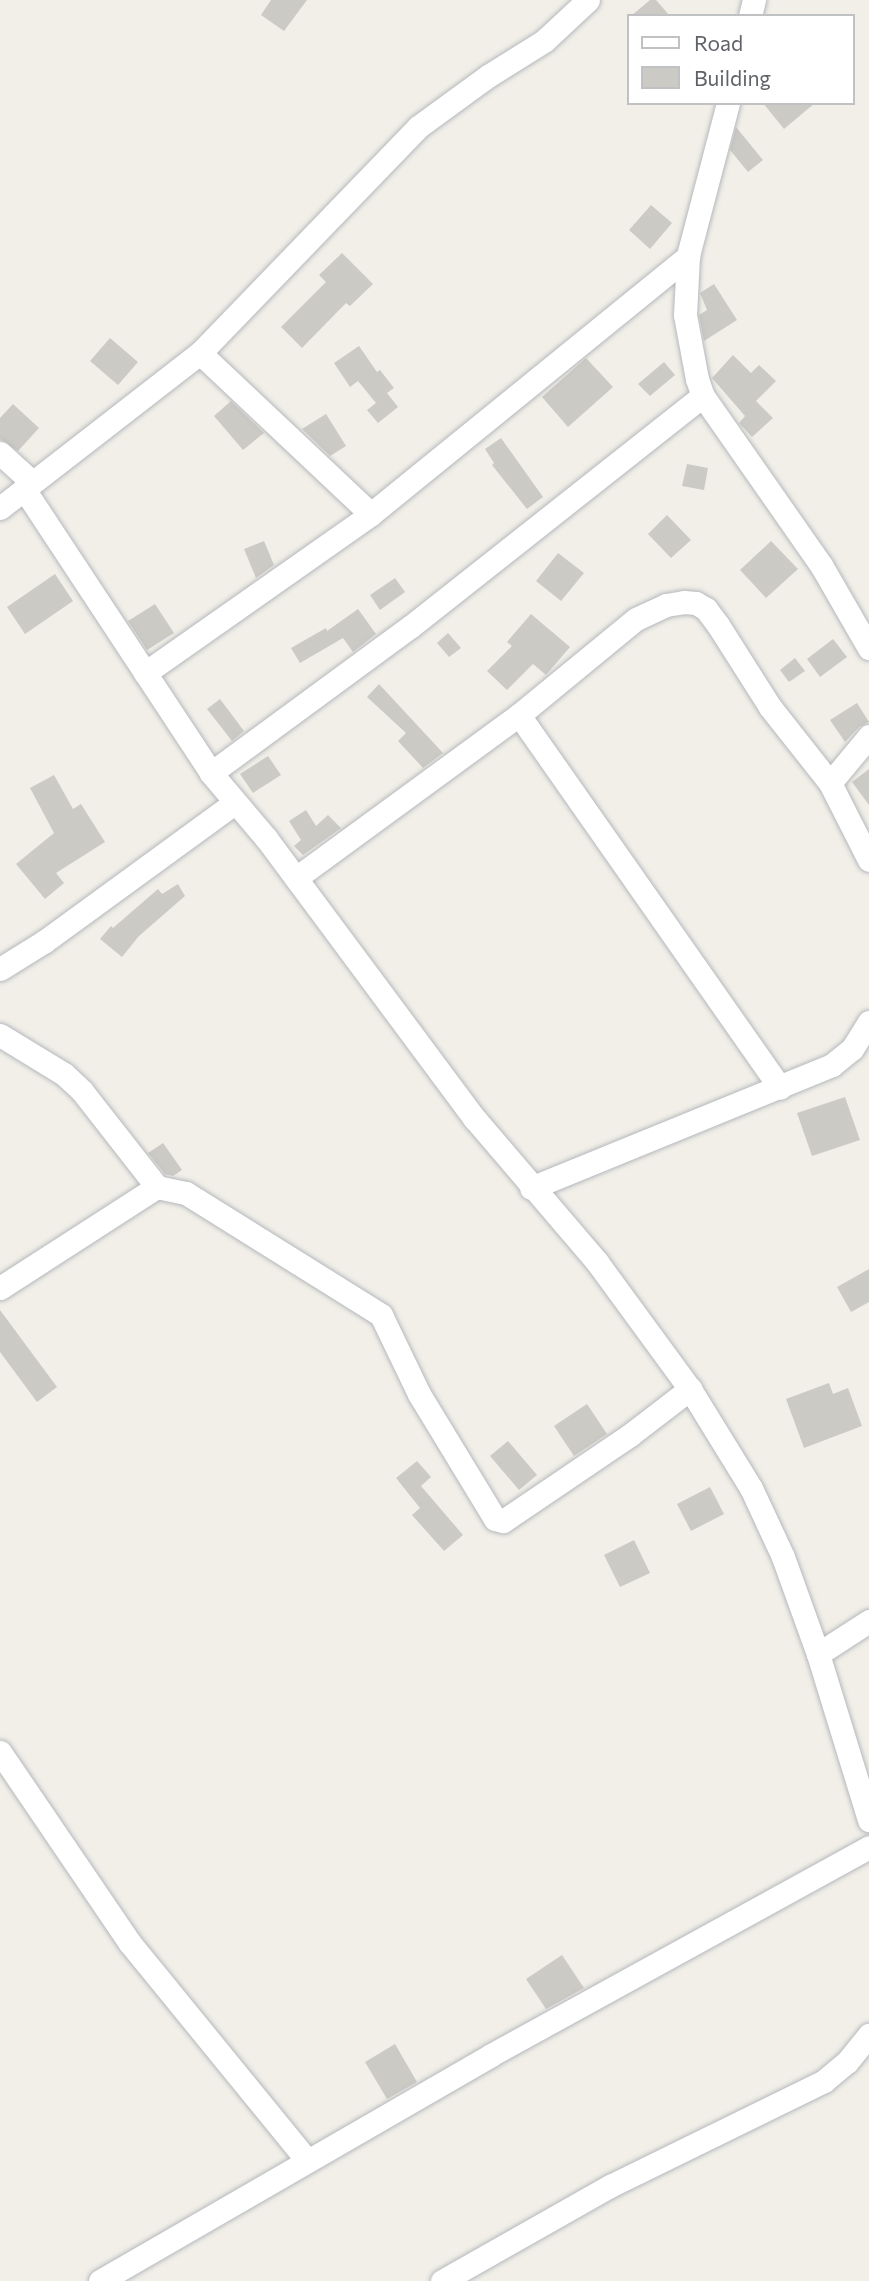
<!DOCTYPE html>
<style>
body{margin:0}
#map{position:relative;width:869px;height:2281px;overflow:hidden;background:#f1efe8;font-family:Commissioner,sans-serif}
div>[style]{position:absolute}
.building>*{inset:0;background:#cccac5}
.roads{filter:drop-shadow(0 0 2px #b5b8bc) drop-shadow(0 0 2px #b5b8bc)}
.street>*{height:23px;margin:-11.5px;padding:0 11.5px;transform-origin:11.5px;border-radius:11.5px;background:#fff}
span{translate:-50% -50%;white-space:nowrap;text-align:center;line-height:1.15;-webkit-text-stroke:5px #fff;paint-order:stroke}
.legend{position:absolute;left:627px;top:14px;width:228px;height:91px;box-sizing:border-box;background:#fff;border:2px solid #bfc1c3;margin:0;padding:9px 12px;list-style:none;font-size:21px;color:#5f6368}
.legend li{display:flex;align-items:center;gap:14px;height:35px}
.legend b{width:35px;border:2px solid #bfc1c3}
</style>
<div id="map">
<div class="building">
<i style="clip-path:polygon(271px 0,307px 0,284px 31px,261px 15px)"></i>
<i style="clip-path:polygon(650px 0,656px 0,670px 16px,631px 16px)"></i>
<i style="clip-path:polygon(763px 103px,815px 103px,784px 129px)"></i>
<i style="clip-path:polygon(736px 127px,763px 160px,748px 172px,730px 150px)"></i>
<i style="clip-path:polygon(651px 205px,672px 223px,650px 249px,629px 230px)"></i>
<i style="clip-path:polygon(342px 253px,373px 284px,350px 306px,346px 303px,302px 348px,281px 327px,326px 282px,319px 275px)"></i>
<i style="clip-path:polygon(714px 284px,737px 320px,704px 341px,699px 315px,707px 310px,700px 293px)"></i>
<i style="clip-path:polygon(110px 338px,138px 362px,118px 385px,90px 361px)"></i>
<i style="clip-path:polygon(359px 346px,377px 372px,380px 370px,394px 388px,387px 393px,398px 407px,378px 423px,367px 410px,376px 403px,358px 381px,350px 387px,334px 363px)"></i>
<i style="clip-path:polygon(733px 355px,751px 373px,759px 365px,776px 381px,756px 401px,773px 418px,752px 437px,739px 423px,745px 416px,712px 378px)"></i>
<i style="clip-path:polygon(586px 358px,613px 387px,568px 427px,542px 397px)"></i>
<i style="clip-path:polygon(664px 362px,675px 375px,650px 396px,638px 384px)"></i>
<i style="clip-path:polygon(231px 401px,264px 433px,243px 450px,214px 416px)"></i>
<i style="clip-path:polygon(13px 404px,39px 428px,18px 451px,0 439px,0 418px)"></i>
<i style="clip-path:polygon(326px 414px,346px 446px,330px 456px,302px 429px)"></i>
<i style="clip-path:polygon(501px 438px,543px 497px,527px 509px,492px 465px,494px 463px,485px 449px)"></i>
<i style="clip-path:polygon(687px 464px,708px 468px,704px 490px,682px 486px)"></i>
<i style="clip-path:polygon(667px 515px,691px 540px,671px 558px,648px 534px)"></i>
<i style="clip-path:polygon(264px 541px,274px 565px,256px 578px,244px 549px)"></i>
<i style="clip-path:polygon(771px 541px,798px 569px,766px 598px,740px 570px)"></i>
<i style="clip-path:polygon(558px 553px,584px 573px,561px 601px,536px 581px)"></i>
<i style="clip-path:polygon(55px 574px,73px 601px,25px 634px,7px 607px)"></i>
<i style="clip-path:polygon(395px 578px,405px 592px,380px 610px,370px 595px)"></i>
<i style="clip-path:polygon(155px 604px,174px 633px,147px 650px,128px 621px)"></i>
<i style="clip-path:polygon(358px 609px,376px 634px,353px 652px,343px 638px,300px 663px,291px 648px,326px 628px,327px 631px)"></i>
<i style="clip-path:polygon(531px 614px,570px 647px,546px 675px,533px 664px,507px 690px,487px 671px,512px 646px,507px 642px)"></i>
<i style="clip-path:polygon(448px 633px,461px 648px,449px 657px,437px 643px)"></i>
<i style="clip-path:polygon(833px 639px,847px 657px,820px 677px,807px 659px)"></i>
<i style="clip-path:polygon(795px 658px,805px 671px,789px 682px,780px 670px)"></i>
<i style="clip-path:polygon(379px 684px,443px 753px,423px 768px,398px 741px,406px 733px,367px 697px)"></i>
<i style="clip-path:polygon(220px 699px,244px 731px,232px 741px,207px 709px)"></i>
<i style="clip-path:polygon(857px 703px,869px 722px,859px 727px,845px 742px,830px 720px)"></i>
<i style="clip-path:polygon(268px 756px,281px 775px,253px 793px,240px 774px)"></i>
<i style="clip-path:polygon(869px 769px,869px 805px,852px 782px)"></i>
<i style="clip-path:polygon(54px 775px,73px 809px,81px 804px,105px 842px,56px 873px,64px 883px,45px 899px,16px 864px,54px 833px,30px 788px)"></i>
<i style="clip-path:polygon(306px 810px,316px 826px,328px 815px,341px 828px,303px 855px,294px 846px,301px 840px,289px 821px)"></i>
<i style="clip-path:polygon(178px 884px,185px 896px,139px 936px,122px 957px,100px 939px,111px 926px,113px 928px,158px 889px,162px 894px)"></i>
<i style="clip-path:polygon(845px 1097px,860px 1140px,812px 1156px,797px 1113px)"></i>
<i style="clip-path:polygon(163px 1143px,182px 1170px,173px 1176px,165px 1174px,148px 1153px)"></i>
<i style="clip-path:polygon(869px 1269px,869px 1302px,851px 1312px,837px 1287px)"></i>
<i style="clip-path:polygon(0 1310px,57px 1387px,37px 1402px,0 1352px)"></i>
<i style="clip-path:polygon(829px 1383px,833px 1394px,848px 1388px,862px 1426px,804px 1448px,786px 1399px)"></i>
<i style="clip-path:polygon(587px 1404px,607px 1434px,574px 1456px,554px 1426px)"></i>
<i style="clip-path:polygon(508px 1441px,537px 1475px,519px 1490px,490px 1456px)"></i>
<i style="clip-path:polygon(417px 1461px,431px 1477px,421px 1486px,463px 1535px,444px 1551px,412px 1515px,420px 1508px,396px 1478px)"></i>
<i style="clip-path:polygon(710px 1487px,724px 1514px,691px 1531px,677px 1504px)"></i>
<i style="clip-path:polygon(634px 1540px,650px 1573px,620px 1587px,604px 1555px)"></i>
<i style="clip-path:polygon(562px 1955px,584px 1988px,546px 2009px,526px 1979px)"></i>
<i style="clip-path:polygon(395px 2044px,417px 2082px,387px 2099px,365px 2062px)"></i>
</div>
<div class="roads">
<div class="street">
<i style="left:750px;top:16px;width:16px;rotate:-76deg"></i>
<i style="left:728px;top:103px;width:158px;rotate:104.7deg"></i>
<i style="left:688px;top:256px;width:59px;rotate:92.9deg"></i>
<i style="left:685px;top:315px;width:65px;rotate:79.4deg"></i>
<i style="left:697px;top:379px;width:18px;rotate:71deg"></i>
<i style="left:703px;top:396px;width:206px;rotate:55.1deg"></i>
<i style="left:821px;top:565px;width:96px;rotate:60deg"></i>
<i style="left:200px;top:353px;width:235px;rotate:43.3deg"></i>
<i style="left:0;top:453px;width:43px;rotate:42.2deg"></i>
<i style="left:24px;top:489px;width:340px;rotate:56.6deg"></i>
<i style="left:211px;top:773px;width:85px;rotate:49.8deg"></i>
<i style="left:266px;top:838px;width:350px;rotate:53.4deg"></i>
<i style="left:475px;top:1119px;width:188px;rotate:49.5deg"></i>
<i style="left:597px;top:1262px;width:157px;rotate:53.8deg"></i>
<i style="left:690px;top:1389px;width:116px;rotate:58.4deg"></i>
<i style="left:751px;top:1488px;width:76px;rotate:65.1deg"></i>
<i style="left:783px;top:1557px;width:103px;rotate:70.2deg"></i>
<i style="left:818px;top:1654px;width:174px;rotate:72.9deg"></i>
<i style="left:0;top:508px;width:253px;rotate:-37.8deg"></i>
<i style="left:200px;top:353px;width:314px;rotate:-46deg"></i>
<i style="left:418px;top:127px;width:87px;rotate:-36.1deg"></i>
<i style="left:488px;top:76px;width:66px;rotate:-32deg"></i>
<i style="left:544px;top:41px;width:60px;rotate:-43deg"></i>
<i style="left:145px;top:673px;width:276px;rotate:-35.1deg"></i>
<i style="left:371px;top:514px;width:409px;rotate:-39.1deg"></i>
<i style="left:519px;top:715px;width:455px;rotate:55deg"></i>
<i style="left:211px;top:773px;width:247px;rotate:-36.3deg"></i>
<i style="left:410px;top:627px;width:373px;rotate:-38.3deg"></i>
<i style="left:830px;top:783px;width:61px;rotate:-50.3deg"></i>
<i style="left:296px;top:878px;width:276px;rotate:-36.2deg"></i>
<i style="left:519px;top:715px;width:151px;rotate:-39.4deg"></i>
<i style="left:636px;top:619px;width:33px;rotate:-25deg"></i>
<i style="left:666px;top:605px;width:18px;rotate:-9deg"></i>
<i style="left:684px;top:602px;width:12px;rotate:5deg"></i>
<i style="left:696px;top:603px;width:12px;rotate:31deg"></i>
<i style="left:706px;top:609px;width:20px;rotate:53deg"></i>
<i style="left:718px;top:625px;width:97px;rotate:57.6deg"></i>
<i style="left:770px;top:707px;width:97px;rotate:51.7deg"></i>
<i style="left:830px;top:783px;width:86px;rotate:63.1deg"></i>
<i style="left:0;top:969px;width:53px;rotate:-31.9deg"></i>
<i style="left:45px;top:941px;width:234px;rotate:-36.1deg"></i>
<i style="left:0;top:1035px;width:75px;rotate:31.4deg"></i>
<i style="left:64px;top:1074px;width:25px;rotate:43deg"></i>
<i style="left:82px;top:1091px;width:122px;rotate:52deg"></i>
<i style="left:531px;top:1188px;width:325px;rotate:-22.2deg"></i>
<i style="left:832px;top:1065px;width:26px;rotate:-39deg"></i>
<i style="left:852px;top:1049px;width:32px;rotate:-58deg"></i>
<i style="left:0;top:1288px;width:187px;rotate:-32.8deg"></i>
<i style="left:157px;top:1187px;width:30px;rotate:12deg"></i>
<i style="left:186px;top:1193px;width:230px;rotate:32deg"></i>
<i style="left:381px;top:1315px;width:88px;rotate:64.3deg"></i>
<i style="left:419px;top:1394px;width:146px;rotate:58.7deg"></i>
<i style="left:495px;top:1519px;width:8px;rotate:14deg"></i>
<i style="left:503px;top:1521px;width:153px;rotate:-34.1deg"></i>
<i style="left:630px;top:1435px;width:76px;rotate:-37.5deg"></i>
<i style="left:818px;top:1654px;width:61px;rotate:-32.9deg"></i>
<i style="left:0;top:1752px;width:230px;rotate:55.8deg"></i>
<i style="left:129px;top:1942px;width:280px;rotate:50.8deg"></i>
<i style="left:100px;top:2281px;width:452px;rotate:-30deg"></i>
<i style="left:491px;top:2055px;width:431px;rotate:-28.8deg"></i>
<i style="left:442px;top:2281px;width:193px;rotate:-29.5deg"></i>
<i style="left:610px;top:2186px;width:238px;rotate:-26.1deg"></i>
<i style="left:824px;top:2081px;width:30px;rotate:-40deg"></i>
<i style="left:847px;top:2062px;width:35px;rotate:-51deg"></i>
</div>
</div>
<ul class="legend">
<li><b style="height:9px;background:#fff"></b>Road</li>
<li><b style="height:19px;background:#cccac5"></b>Building</li>
</ul>
</div>
